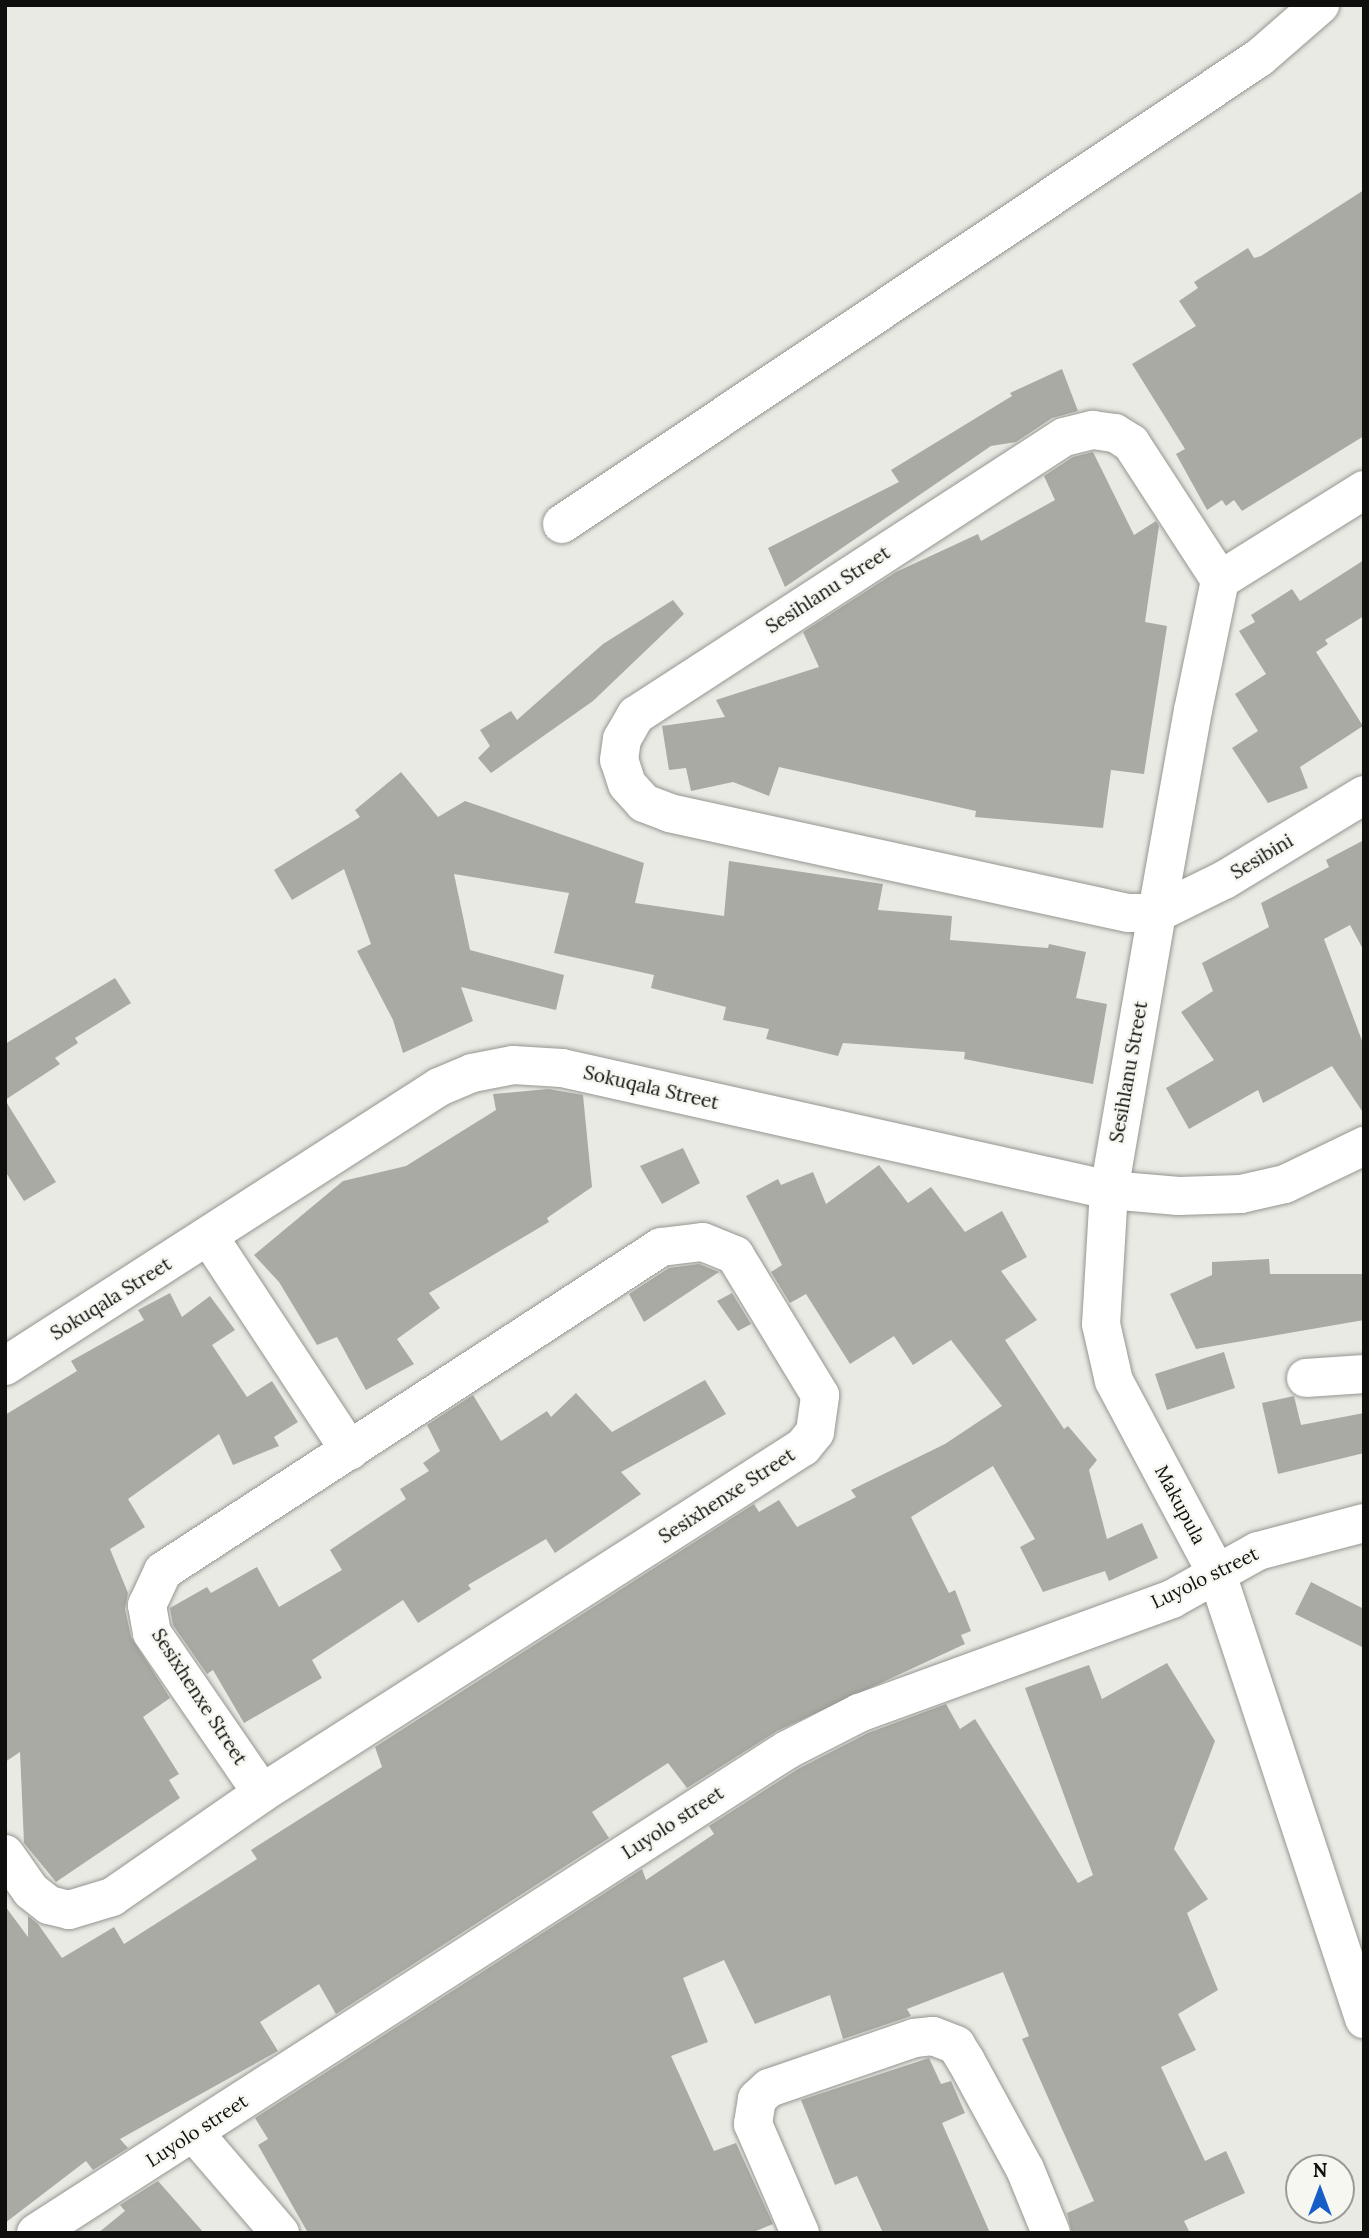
<!DOCTYPE html>
<style>
body{margin:0}
#map{position:relative;width:1369px;height:2238px;overflow:hidden;background:#e9eae4;font-family:Lora,serif}
div>[style]{position:absolute}
.building>*{inset:0;background:#aaaaa4}
.roads{filter:drop-shadow(0 0 2px #969691) drop-shadow(0 0 2px #969691)}
.minor>*{height:38px;margin:-19px;padding:0 19px;transform-origin:19px;border-radius:19px;background:#fff}
span{translate:-50% -50%;white-space:nowrap;text-align:center;line-height:1.15;-webkit-text-stroke:5px #f6f7f1;paint-order:stroke}
.street-label{font-size:19px;color:#0f0f0d}
.frame{position:absolute;inset:0;border:7px solid #0f0f0d;pointer-events:none}
.north{position:absolute;left:1285px;top:2154px;width:70px;height:70px;box-sizing:border-box;background:#f6f7f1;border:2px solid #9a9a96;border-radius:50%;rotate:0deg;font-size:19px;font-weight:700;line-height:28px;text-align:center;color:#0f0f0d}
.north::after{content:'';display:block;margin:auto;width:24px;height:32px;background:#165dc8;clip-path:polygon(50% 0,100% 100%,50% 72%,0 100%)}
</style>
<div id="map">
<div class="building">
<i style="clip-path:polygon(1364px 190px,1364px 436px,1242px 511px,1234px 500px,1226px 506px,1222px 500px,1207px 510px,1176px 454px,1185px 449px,1132px 364px,1196px 326px,1179px 301px,1198px 288px,1194px 282px,1248px 248px,1254px 258px,1261px 256px)"></i>
<i style="clip-path:polygon(1062px 369px,1078px 411px,1052px 418px,1016px 442px,991px 446px,785px 587px,768px 548px,899px 482px,891px 470px,1012px 396px,1010px 393px)"></i>
<i style="clip-path:polygon(1093px 452px,1134px 535px,1156px 521px,1159px 526px,1145px 622px,1167px 626px,1144px 774px,1111px 770px,1103px 828px,975px 817px,976px 811px,779px 767px,769px 796px,733px 782px,691px 791px,686px 768px,669px 770px,662px 726px,725px 717px,716px 700px,819px 667px,803px 632px,896px 572px,978px 534px,981px 541px,1055px 500px,1044px 476px,1073px 457px)"></i>
<i style="clip-path:polygon(1364px 560px,1364px 616px,1325px 640px,1328px 644px,1316px 652px,1363px 726px,1300px 767px,1308px 788px,1268px 803px,1232px 748px,1258px 731px,1235px 694px,1266px 674px,1239px 631px,1255px 622px,1251px 615px,1292px 589px,1300px 601px)"></i>
<i style="clip-path:polygon(673px 600px,684px 614px,593px 701px,491px 773px,478px 758px,490px 746px,480px 730px,511px 711px,517px 720px,603px 644px)"></i>
<i style="clip-path:polygon(401px 772px,438px 817px,465px 801px,644px 863px,635px 903px,724px 916px,729px 861px,883px 884px,878px 910px,952px 916px,950px 940px,1048px 948px,1049px 944px,1086px 952px,1076px 998px,1107px 1004px,1093px 1084px,964px 1059px,965px 1052px,843px 1043px,838px 1056px,766px 1039px,769px 1029px,723px 1020px,726px 1007px,651px 988px,654px 975px,554px 953px,569px 893px,454px 874px,470px 950px,564px 975px,556px 1010px,461px 987px,473px 1021px,403px 1053px,393px 1020px,357px 951px,371px 944px,344px 869px,292px 900px,274px 870px,360px 817px,355px 810px)"></i>
<i style="clip-path:polygon(1364px 840px,1364px 951px,1350px 925px,1324px 939px,1364px 1046px,1364px 1114px,1332px 1066px,1263px 1103px,1258px 1090px,1189px 1129px,1166px 1088px,1214px 1060px,1181px 1012px,1213px 991px,1202px 963px,1269px 927px,1261px 903px,1329px 867px,1326px 860px)"></i>
<i style="clip-path:polygon(115px 978px,131px 1003px,75px 1038px,78px 1043px,55px 1058px,60px 1064px,5px 1100px,5px 1044px)"></i>
<i style="clip-path:polygon(548px 1089px,583px 1095px,592px 1187px,547px 1218px,549px 1222px,429px 1293px,440px 1308px,397px 1339px,414px 1364px,366px 1390px,337px 1337px,317px 1345px,279px 1282px,254px 1255px,343px 1181px,406px 1166px,496px 1110px,493px 1094px)"></i>
<i style="clip-path:polygon(5px 1100px,56px 1182px,24px 1201px,5px 1171px)"></i>
<i style="clip-path:polygon(683px 1148px,700px 1183px,662px 1204px,640px 1166px)"></i>
<i style="clip-path:polygon(879px 1165px,908px 1203px,931px 1187px,965px 1232px,1002px 1211px,1027px 1257px,1001px 1271px,1037px 1320px,1005px 1340px,1064px 1429px,1068px 1426px,1097px 1460px,1089px 1470px,1107px 1539px,1142px 1523px,1158px 1558px,1109px 1581px,1105px 1571px,1043px 1592px,1020px 1547px,1035px 1539px,993px 1466px,911px 1517px,949px 1593px,955px 1590px,971px 1631px,961px 1635px,965px 1644px,777px 1731px,687px 1788px,668px 1763px,592px 1812px,609px 1838px,336px 2014px,319px 1984px,260px 2022px,278px 2051px,120px 2139px,128px 2148px,93px 2170px,86px 2161px,5px 2223px,5px 1906px,28px 1937px,28px 1916px,38px 1924px,62px 1958px,114px 1927px,124px 1944px,257px 1859px,251px 1850px,382px 1767px,375px 1747px,754px 1504px,759px 1512px,779px 1500px,797px 1527px,856px 1497px,851px 1490px,945px 1444px,1002px 1406px,951px 1340px,913px 1365px,894px 1336px,850px 1364px,806px 1294px,790px 1303px,771px 1272px,782px 1265px,746px 1196px,778px 1179px,781px 1185px,813px 1172px,826px 1204px)"></i>
<i style="clip-path:polygon(1269px 1259px,1270px 1274px,1364px 1274px,1364px 1320px,1196px 1349px,1170px 1294px,1212px 1275px,1212px 1262px)"></i>
<i style="clip-path:polygon(699px 1264px,719px 1272px,644px 1322px,629px 1294px,669px 1268px)"></i>
<i style="clip-path:polygon(170px 1293px,182px 1317px,210px 1296px,235px 1330px,212px 1345px,247px 1397px,272px 1381px,298px 1422px,274px 1437px,279px 1446px,233px 1465px,219px 1434px,128px 1499px,145px 1527px,110px 1549px,128px 1593px,125px 1609px,131px 1637px,170px 1698px,143px 1717px,179px 1774px,169px 1780px,180px 1798px,56px 1882px,24px 1843px,20px 1752px,5px 1762px,5px 1415px,77px 1371px,71px 1361px,144px 1320px,138px 1310px)"></i>
<i style="clip-path:polygon(732px 1293px,751px 1324px,738px 1331px,717px 1301px)"></i>
<i style="clip-path:polygon(1224px 1352px,1235px 1388px,1167px 1410px,1155px 1374px)"></i>
<i style="clip-path:polygon(705px 1380px,726px 1414px,621px 1472px,641px 1494px,555px 1553px,546px 1539px,468px 1585px,471px 1589px,418px 1623px,403px 1600px,312px 1660px,322px 1678px,244px 1723px,213px 1670px,207px 1674px,173px 1625px,170px 1608px,207px 1587px,211px 1593px,257px 1567px,279px 1607px,342px 1570px,330px 1550px,406px 1499px,400px 1489px,429px 1471px,423px 1463px,440px 1451px,427px 1425px,473px 1395px,501px 1441px,547px 1411px,551px 1417px,576px 1393px,612px 1432px)"></i>
<i style="clip-path:polygon(1294px 1396px,1301px 1425px,1364px 1413px,1364px 1453px,1278px 1474px,1262px 1403px)"></i>
<i style="clip-path:polygon(1311px 1582px,1364px 1609px,1364px 1648px,1295px 1614px)"></i>
<i style="clip-path:polygon(1167px 1663px,1215px 1741px,1174px 1849px,1208px 1899px,1187px 1913px,1218px 1990px,1178px 2014px,1196px 2050px,1161px 2067px,1205px 2161px,1226px 2151px,1245px 2193px,1184px 2221px,1190px 2233px,1072px 2233px,1067px 2213px,1094px 2201px,1022px 2039px,1029px 2036px,1003px 1972px,907px 2009px,911px 2016px,843px 2039px,830px 1995px,755px 2024px,724px 1960px,683px 1978px,708px 2042px,671px 2056px,714px 2151px,736px 2143px,773px 2224px,751px 2233px,308px 2233px,258px 2145px,268px 2139px,255px 2118px,642px 1869px,646px 1880px,714px 1834px,709px 1826px,798px 1769px,868px 1733px,946px 1704px,960px 1729px,975px 1719px,1078px 1883px,1093px 1875px,1025px 1688px,1089px 1665px,1102px 1699px)"></i>
<i style="clip-path:polygon(929px 2058px,941px 2084px,951px 2081px,965px 2113px,942px 2123px,990px 2233px,883px 2233px,857px 2176px,835px 2185px,801px 2100px)"></i>
<i style="clip-path:polygon(158px 2181px,204px 2233px,98px 2233px,125px 2211px,120px 2205px)"></i>
</div>
<div class="roads">
<div class="minor">
<i style="left:562px;top:524px;width:838px;rotate:-33.77deg"></i>
<i style="left:1259px;top:58px;width:81px;rotate:-41deg"></i>
<i style="left:1220px;top:580px;width:170px;rotate:-32deg"></i>
<i style="left:1364px;top:795px;width:164px;rotate:148.7deg"></i>
<i style="left:1224px;top:880px;width:75px;rotate:153.8deg"></i>
<i style="left:1157px;top:913px;width:29px;rotate:180deg"></i>
<i style="left:1128px;top:913px;width:469px;rotate:-167.7deg"></i>
<i style="left:670px;top:813px;width:28px;rotate:-159deg"></i>
<i style="left:644px;top:803px;width:25px;rotate:-132deg"></i>
<i style="left:627px;top:784px;width:25px;rotate:-108deg"></i>
<i style="left:619px;top:760px;width:21px;rotate:-82deg"></i>
<i style="left:622px;top:739px;width:28px;rotate:-60deg"></i>
<i style="left:636px;top:715px;width:510px;rotate:-33.01deg"></i>
<i style="left:1064px;top:437px;width:30px;rotate:-14deg"></i>
<i style="left:1093px;top:430px;width:22px;rotate:8deg"></i>
<i style="left:1115px;top:433px;width:19px;rotate:32deg"></i>
<i style="left:1131px;top:443px;width:163px;rotate:57deg"></i>
<i style="left:1220px;top:580px;width:133px;rotate:101.7deg"></i>
<i style="left:1193px;top:710px;width:206px;rotate:100.1deg"></i>
<i style="left:1157px;top:913px;width:281px;rotate:99.8deg"></i>
<i style="left:1109px;top:1190px;width:134px;rotate:93.4deg"></i>
<i style="left:1101px;top:1324px;width:58px;rotate:77.2deg"></i>
<i style="left:1114px;top:1381px;width:219px;rotate:61.9deg"></i>
<i style="left:1217px;top:1574px;width:469px;rotate:71.7deg"></i>
<i style="left:209px;top:1237px;width:256px;rotate:56.6deg"></i>
<i style="left:5px;top:1366px;width:516px;rotate:-32.74deg"></i>
<i style="left:439px;top:1087px;width:36px;rotate:-23deg"></i>
<i style="left:472px;top:1073px;width:42px;rotate:-11deg"></i>
<i style="left:513px;top:1065px;width:49px;rotate:3.5deg"></i>
<i style="left:562px;top:1068px;width:560px;rotate:12.57deg"></i>
<i style="left:1109px;top:1190px;width:70px;rotate:4.9deg"></i>
<i style="left:1179px;top:1196px;width:62px;rotate:-1.8deg"></i>
<i style="left:1241px;top:1194px;width:45px;rotate:-12.8deg"></i>
<i style="left:1285px;top:1184px;width:88px;rotate:-25.7deg"></i>
<i style="left:1306px;top:1378px;width:58px;rotate:-3.9deg"></i>
<i style="left:5px;top:1854px;width:45px;rotate:54.9deg"></i>
<i style="left:31px;top:1891px;width:23px;rotate:38deg"></i>
<i style="left:49px;top:1905px;width:21px;rotate:14deg"></i>
<i style="left:69px;top:1910px;width:45px;rotate:-16.8deg"></i>
<i style="left:112px;top:1897px;width:183px;rotate:-34.7deg"></i>
<i style="left:262px;top:1793px;width:642px;rotate:-32.6deg"></i>
<i style="left:803px;top:1447px;width:19px;rotate:-51deg"></i>
<i style="left:815px;top:1432px;width:37px;rotate:-82deg"></i>
<i style="left:820px;top:1395px;width:164px;rotate:-121.3deg"></i>
<i style="left:735px;top:1255px;width:35px;rotate:-158deg"></i>
<i style="left:702px;top:1242px;width:41px;rotate:173deg"></i>
<i style="left:661px;top:1247px;width:594px;rotate:146.95deg"></i>
<i style="left:163px;top:1571px;width:38px;rotate:115deg"></i>
<i style="left:147px;top:1605px;width:28px;rotate:80deg"></i>
<i style="left:152px;top:1633px;width:194px;rotate:55.5deg"></i>
<i style="left:194px;top:2133px;width:132px;rotate:49.3deg"></i>
<i style="left:36px;top:2233px;width:893px;rotate:-32.75deg"></i>
<i style="left:787px;top:1750px;width:81px;rotate:-27.2deg"></i>
<i style="left:859px;top:1713px;width:333px;rotate:-20deg"></i>
<i style="left:1172px;top:1599px;width:98px;rotate:-29.2deg"></i>
<i style="left:1258px;top:1551px;width:110px;rotate:-14.8deg"></i>
<i style="left:800px;top:2233px;width:119px;rotate:-113.3deg"></i>
<i style="left:753px;top:2124px;width:25px;rotate:-81deg"></i>
<i style="left:757px;top:2099px;width:16px;rotate:-43deg"></i>
<i style="left:769px;top:2088px;width:153px;rotate:-19deg"></i>
<i style="left:914px;top:2038px;width:19px;rotate:-6deg"></i>
<i style="left:933px;top:2036px;width:25px;rotate:21deg"></i>
<i style="left:956px;top:2045px;width:19px;rotate:58deg"></i>
<i style="left:966px;top:2061px;width:123px;rotate:61.4deg"></i>
<i style="left:1025px;top:2169px;width:69px;rotate:67.9deg"></i>
</div>
</div>
<div class="street-label">
<span style="left:828px;top:590px;rotate:-33deg">Sesihlanu Street</span>
<span style="left:1262px;top:857px;rotate:-31deg">Sesibini</span>
<span style="left:1129px;top:1072px;rotate:-80deg">Sesihlanu Street</span>
<span style="left:651px;top:1088px;rotate:13deg">Sokuqala Street</span>
<span style="left:111px;top:1299px;rotate:-32deg">Sokuqala Street</span>
<span style="left:727px;top:1496px;rotate:-33deg">Sesixhenxe Street</span>
<span style="left:1180px;top:1505px;rotate:62deg">Makupula</span>
<span style="left:1205px;top:1578px;rotate:-26deg">Luyolo street</span>
<span style="left:199px;top:1697px;rotate:57deg">Sesixhenxe Street</span>
<span style="left:673px;top:1823px;rotate:-33deg">Luyolo street</span>
<span style="left:197px;top:2131px;rotate:-33deg">Luyolo street</span>
</div>
<div class="frame"></div>
<div class="north">N</div>
</div>
